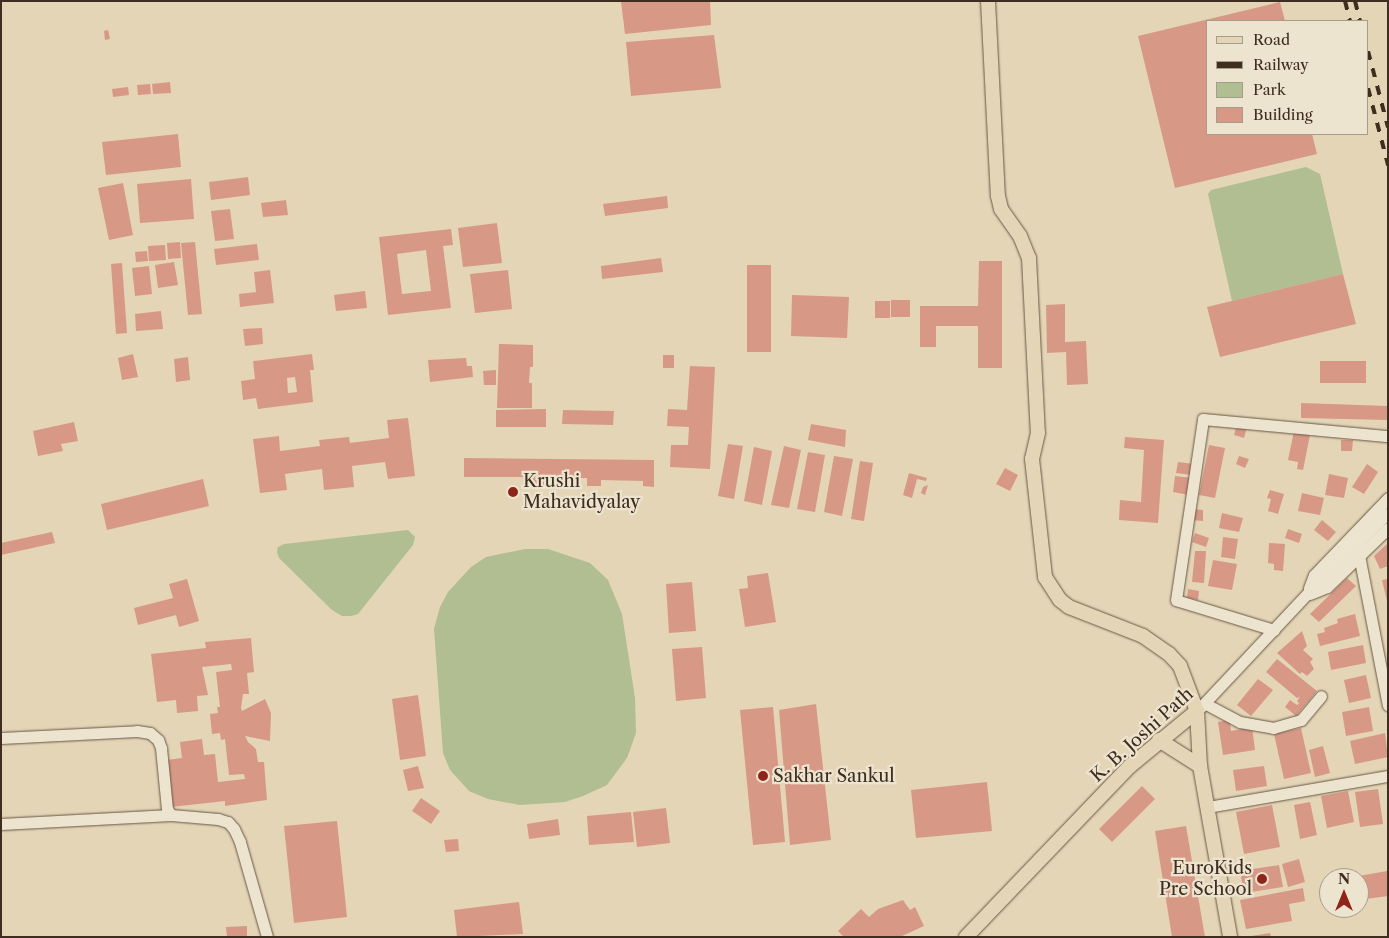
<!DOCTYPE html>
<style>
body{margin:0}
#map{position:relative;width:1389px;height:938px;overflow:hidden;background:#e4d5b6;font-family:"Libre Caslon Text",serif}
div>[style]{position:absolute}
.green>*{inset:0;background:#b0be91}
.building>*{inset:0;background:#d79986}
.roads{filter:drop-shadow(0 0 1px #685745) drop-shadow(0 0 1px #685745)}
.minor>*{height:11px;margin:-5.5px;padding:0 5.5px;transform-origin:5.5px;border-radius:5.5px;background:#ede4d0}
.major>*{height:14px;margin:-7px;padding:0 7px;transform-origin:7px;border-radius:7px;background:#e4d5b6}
.rail>*{height:4px;margin-top:-2px;transform-origin:0;background:repeating-linear-gradient(90deg,#3f2d1f 0 9px,transparent 0 18px)}
.dots>*{width:14px;height:14px;translate:-50% -50%;box-sizing:border-box;border:2px solid #ede4d0;border-radius:50%}
span{translate:-50% -50%;white-space:nowrap;text-align:center;line-height:1.15;-webkit-text-stroke:4.5px #ede4d0;paint-order:stroke}
.poi-label{font-size:18px;color:#3f2d1f}
.left{translate:0 -50%;text-align:left}
.right{translate:-100% -50%;text-align:right}
.street-label{font-size:18px;color:#3f2d1f}
.frame{position:absolute;inset:0;border:2px solid #3f2d1f;pointer-events:none}
.legend{position:absolute;left:1206px;top:20px;width:162px;height:115px;box-sizing:border-box;background:#ede4d0;border:1px solid #a79b89;margin:0;padding:6px 9px;list-style:none;font-size:15px;color:#3f2d1f}
.legend li{display:flex;align-items:center;gap:10px;height:25px}
.legend b{width:25px;border:1px solid #a79b89}
.north{position:absolute;left:1319px;top:868px;width:50px;height:50px;box-sizing:border-box;background:#ede4d0;border:1px solid #a79b89;border-radius:50%;rotate:0deg;font-size:14px;font-weight:700;line-height:20px;text-align:center;color:#3f2d1f}
.north::after{content:'';display:block;margin:auto;width:18px;height:22px;background:#8f2418;clip-path:polygon(50% 0,100% 100%,50% 72%,0 100%)}
</style>
<div id="map">
<div class="green">
<i style="clip-path:polygon(1306px 167px,1320px 174px,1343px 274px,1232px 301px,1208px 194px,1211px 190px)"></i>
<i style="clip-path:polygon(408px 530px,415px 537px,413px 545px,358px 614px,351px 616px,342px 616px,332px 610px,279px 558px,277px 552px,278px 547px,284px 544px)"></i>
<i style="clip-path:polygon(525px 549px,548px 549px,590px 563px,608px 580px,622px 614px,635px 698px,636px 733px,627px 758px,607px 785px,583px 796px,565px 802px,520px 805px,488px 799px,469px 791px,450px 770px,443px 753px,434px 629px,440px 607px,448px 592px,471px 567px,486px 557px)"></i>
</div>
<div class="building">
<i style="clip-path:polygon(621px 1px,710px 1px,711px 25px,625px 34px)"></i>
<i style="clip-path:polygon(1280px 2px,1285px 21px,1208px 21px,1208px 134px,1312px 134px,1317px 154px,1175px 188px,1138px 36px)"></i>
<i style="clip-path:polygon(108px 30px,110px 39px,105px 40px,104px 31px)"></i>
<i style="clip-path:polygon(714px 35px,721px 88px,631px 96px,626px 42px)"></i>
<i style="clip-path:polygon(170px 82px,171px 93px,153px 94px,152px 84px)"></i>
<i style="clip-path:polygon(150px 84px,151px 94px,138px 95px,137px 85px)"></i>
<i style="clip-path:polygon(128px 87px,129px 95px,113px 97px,112px 89px)"></i>
<i style="clip-path:polygon(178px 134px,181px 167px,106px 175px,102px 142px)"></i>
<i style="clip-path:polygon(248px 177px,250px 195px,211px 200px,209px 182px)"></i>
<i style="clip-path:polygon(191px 179px,194px 219px,140px 223px,137px 184px)"></i>
<i style="clip-path:polygon(123px 183px,133px 235px,109px 240px,98px 188px)"></i>
<i style="clip-path:polygon(667px 196px,668px 208px,605px 216px,603px 204px)"></i>
<i style="clip-path:polygon(286px 200px,288px 215px,263px 217px,261px 203px)"></i>
<i style="clip-path:polygon(230px 209px,234px 239px,215px 241px,211px 211px)"></i>
<i style="clip-path:polygon(497px 223px,502px 263px,463px 267px,458px 228px)"></i>
<i style="clip-path:polygon(evenodd,451px 229px,453px 245px,443px 246px,451px 308px,388px 315px,379px 237px,451px 229px,426px 250px,431px 291px,402px 294px,397px 254px,426px 250px)"></i>
<i style="clip-path:polygon(180px 242px,181px 258px,168px 259px,167px 243px)"></i>
<i style="clip-path:polygon(195px 242px,202px 314px,188px 315px,181px 243px)"></i>
<i style="clip-path:polygon(257px 244px,259px 260px,216px 265px,214px 249px)"></i>
<i style="clip-path:polygon(165px 245px,166px 260px,149px 261px,148px 246px)"></i>
<i style="clip-path:polygon(147px 251px,148px 261px,136px 262px,135px 252px)"></i>
<i style="clip-path:polygon(661px 258px,663px 272px,602px 279px,601px 266px)"></i>
<i style="clip-path:polygon(979px 261px,1002px 261px,1002px 368px,978px 368px,978px 326px,936px 326px,936px 347px,920px 347px,920px 306px,978px 306px)"></i>
<i style="clip-path:polygon(174px 262px,178px 285px,158px 288px,155px 265px)"></i>
<i style="clip-path:polygon(122px 263px,127px 333px,116px 334px,111px 264px)"></i>
<i style="clip-path:polygon(747px 265px,771px 265px,771px 352px,747px 352px)"></i>
<i style="clip-path:polygon(149px 266px,152px 294px,135px 296px,132px 268px)"></i>
<i style="clip-path:polygon(270px 270px,274px 303px,240px 307px,239px 294px,256px 292px,254px 272px)"></i>
<i style="clip-path:polygon(508px 270px,512px 309px,475px 313px,470px 274px)"></i>
<i style="clip-path:polygon(1343px 274px,1356px 324px,1220px 357px,1207px 307px)"></i>
<i style="clip-path:polygon(365px 291px,367px 308px,336px 311px,334px 295px)"></i>
<i style="clip-path:polygon(792px 295px,849px 297px,847px 338px,791px 336px)"></i>
<i style="clip-path:polygon(891px 300px,910px 300px,910px 317px,891px 317px)"></i>
<i style="clip-path:polygon(875px 301px,890px 301px,890px 318px,875px 318px)"></i>
<i style="clip-path:polygon(1065px 304px,1065px 342px,1086px 341px,1088px 384px,1067px 385px,1066px 352px,1047px 353px,1046px 305px)"></i>
<i style="clip-path:polygon(161px 311px,163px 329px,136px 331px,135px 314px)"></i>
<i style="clip-path:polygon(262px 328px,263px 344px,245px 346px,243px 329px)"></i>
<i style="clip-path:polygon(499px 344px,533px 345px,533px 367px,530px 367px,529px 383px,532px 383px,532px 408px,497px 408px)"></i>
<i style="clip-path:polygon(133px 354px,138px 377px,122px 380px,118px 358px)"></i>
<i style="clip-path:polygon(evenodd,312px 354px,314px 370px,310px 370px,313px 402px,258px 409px,256px 398px,243px 400px,241px 381px,255px 379px,253px 361px,312px 354px,295px 377px,297px 392px,288px 393px,287px 378px,295px 377px)"></i>
<i style="clip-path:polygon(663px 355px,674px 355px,674px 368px,663px 368px)"></i>
<i style="clip-path:polygon(188px 357px,190px 380px,176px 382px,174px 359px)"></i>
<i style="clip-path:polygon(466px 358px,467px 366px,472px 366px,473px 377px,430px 382px,428px 360px)"></i>
<i style="clip-path:polygon(1320px 361px,1366px 361px,1366px 383px,1320px 383px)"></i>
<i style="clip-path:polygon(690px 366px,715px 367px,710px 469px,670px 467px,671px 445px,688px 445px,689px 427px,667px 426px,668px 409px,687px 410px)"></i>
<i style="clip-path:polygon(496px 370px,496px 385px,484px 385px,483px 371px)"></i>
<i style="clip-path:polygon(1301px 403px,1388px 406px,1388px 420px,1301px 418px)"></i>
<i style="clip-path:polygon(546px 409px,546px 427px,496px 427px,496px 410px)"></i>
<i style="clip-path:polygon(563px 410px,614px 411px,613px 425px,562px 424px)"></i>
<i style="clip-path:polygon(408px 418px,415px 476px,388px 479px,385px 462px,352px 466px,354px 487px,324px 490px,322px 469px,285px 474px,287px 490px,260px 493px,253px 439px,279px 436px,280px 451px,320px 446px,319px 440px,349px 437px,350px 443px,389px 438px,387px 420px)"></i>
<i style="clip-path:polygon(74px 422px,78px 441px,61px 444px,63px 451px,38px 456px,33px 431px)"></i>
<i style="clip-path:polygon(811px 424px,846px 430px,845px 447px,808px 440px)"></i>
<i style="clip-path:polygon(1237px 424px,1247px 427px,1244px 438px,1234px 435px)"></i>
<i style="clip-path:polygon(1294px 431px,1310px 435px,1303px 470px,1297px 469px,1298px 462px,1288px 460px)"></i>
<i style="clip-path:polygon(1125px 437px,1164px 440px,1158px 523px,1119px 520px,1120px 500px,1141px 502px,1144px 450px,1124px 448px)"></i>
<i style="clip-path:polygon(1341px 440px,1353px 440px,1352px 451px,1341px 451px)"></i>
<i style="clip-path:polygon(728px 444px,743px 446px,734px 499px,718px 496px)"></i>
<i style="clip-path:polygon(1209px 445px,1225px 448px,1215px 498px,1199px 495px)"></i>
<i style="clip-path:polygon(784px 446px,801px 450px,789px 508px,771px 505px)"></i>
<i style="clip-path:polygon(754px 447px,772px 451px,762px 505px,744px 501px)"></i>
<i style="clip-path:polygon(808px 452px,825px 455px,815px 512px,797px 509px)"></i>
<i style="clip-path:polygon(834px 456px,853px 459px,842px 516px,824px 512px)"></i>
<i style="clip-path:polygon(1239px 456px,1249px 459px,1245px 468px,1236px 464px)"></i>
<i style="clip-path:polygon(464px 458px,654px 460px,654px 487px,643px 486px,643px 481px,601px 480px,601px 486px,587px 486px,587px 478px,545px 478px,545px 485px,523px 485px,523px 477px,464px 477px)"></i>
<i style="clip-path:polygon(860px 461px,873px 463px,864px 521px,851px 519px)"></i>
<i style="clip-path:polygon(1178px 462px,1194px 464px,1192px 475px,1176px 473px)"></i>
<i style="clip-path:polygon(1367px 464px,1378px 472px,1364px 494px,1352px 487px)"></i>
<i style="clip-path:polygon(1005px 468px,1018px 475px,1010px 491px,996px 484px)"></i>
<i style="clip-path:polygon(909px 473px,927px 478px,926px 481px,917px 479px,912px 498px,903px 495px)"></i>
<i style="clip-path:polygon(1329px 474px,1348px 478px,1344px 498px,1325px 495px)"></i>
<i style="clip-path:polygon(1175px 476px,1192px 478px,1189px 495px,1173px 492px)"></i>
<i style="clip-path:polygon(203px 479px,209px 506px,107px 530px,101px 504px)"></i>
<i style="clip-path:polygon(928px 485px,925px 495px,921px 493px,923px 487px)"></i>
<i style="clip-path:polygon(1270px 490px,1284px 494px,1278px 514px,1268px 511px,1271px 499px,1267px 498px)"></i>
<i style="clip-path:polygon(1302px 493px,1324px 498px,1320px 515px,1298px 511px)"></i>
<i style="clip-path:polygon(1192px 509px,1203px 510px,1203px 521px,1192px 520px)"></i>
<i style="clip-path:polygon(1222px 513px,1243px 518px,1239px 532px,1219px 528px)"></i>
<i style="clip-path:polygon(1322px 520px,1336px 532px,1328px 541px,1314px 530px)"></i>
<i style="clip-path:polygon(1288px 529px,1302px 534px,1299px 543px,1285px 538px)"></i>
<i style="clip-path:polygon(52px 532px,55px 543px,1px 555px,1px 543px)"></i>
<i style="clip-path:polygon(1195px 533px,1209px 538px,1206px 547px,1192px 542px)"></i>
<i style="clip-path:polygon(1223px 537px,1238px 539px,1235px 559px,1221px 557px)"></i>
<i style="clip-path:polygon(1269px 543px,1285px 544px,1283px 571px,1274px 570px,1274px 564px,1268px 563px)"></i>
<i style="clip-path:polygon(1388px 543px,1388px 566px,1380px 569px,1374px 556px)"></i>
<i style="clip-path:polygon(1195px 551px,1206px 551px,1204px 583px,1192px 582px)"></i>
<i style="clip-path:polygon(1213px 560px,1237px 564px,1232px 590px,1208px 586px)"></i>
<i style="clip-path:polygon(768px 573px,776px 622px,745px 627px,739px 589px,748px 588px,747px 576px)"></i>
<i style="clip-path:polygon(1347px 578px,1356px 586px,1319px 622px,1310px 614px)"></i>
<i style="clip-path:polygon(187px 579px,199px 621px,179px 627px,176px 615px,138px 625px,134px 608px,173px 598px,169px 584px)"></i>
<i style="clip-path:polygon(1388px 579px,1388px 601px,1387px 601px,1382px 580px)"></i>
<i style="clip-path:polygon(692px 582px,696px 631px,669px 633px,666px 584px)"></i>
<i style="clip-path:polygon(1188px 589px,1199px 591px,1198px 600px,1187px 598px)"></i>
<i style="clip-path:polygon(1355px 614px,1360px 636px,1320px 646px,1317px 634px,1325px 632px,1324px 628px,1338px 623px,1337px 619px)"></i>
<i style="clip-path:polygon(1302px 631px,1307px 646px,1303px 650px,1313px 659px,1310px 662px,1314px 669px,1307px 676px,1302px 672px,1300px 674px,1277px 653px)"></i>
<i style="clip-path:polygon(251px 638px,254px 672px,247px 673px,249px 694px,243px 694px,241px 708px,242px 711px,265px 699px,271px 713px,270px 741px,245px 736px,248px 742px,256px 749px,258px 762px,264px 762px,267px 800px,225px 806px,225px 801px,171px 807px,166px 760px,182px 758px,180px 742px,202px 739px,204px 755px,215px 754px,218px 782px,245px 779px,244px 774px,229px 775px,225px 739px,221px 740px,220px 733px,212px 734px,210px 714px,218px 713px,217px 707px,220px 707px,216px 672px,232px 670px,231px 664px,202px 667px,208px 695px,197px 696px,198px 711px,177px 713px,176px 700px,157px 702px,151px 654px,206px 648px,205px 642px)"></i>
<i style="clip-path:polygon(1363px 645px,1366px 663px,1331px 670px,1328px 652px)"></i>
<i style="clip-path:polygon(702px 647px,706px 698px,676px 701px,672px 649px)"></i>
<i style="clip-path:polygon(1277px 659px,1317px 691px,1296px 716px,1285px 707px,1290px 700px,1297px 705px,1299px 703px,1297px 701px,1300px 697px,1297px 698px,1266px 672px)"></i>
<i style="clip-path:polygon(1366px 675px,1371px 698px,1349px 703px,1344px 680px)"></i>
<i style="clip-path:polygon(1258px 679px,1273px 690px,1251px 716px,1237px 705px)"></i>
<i style="clip-path:polygon(418px 695px,426px 756px,400px 760px,392px 699px)"></i>
<i style="clip-path:polygon(816px 704px,831px 840px,790px 845px,779px 710px)"></i>
<i style="clip-path:polygon(773px 707px,785px 842px,753px 845px,740px 710px)"></i>
<i style="clip-path:polygon(1369px 707px,1373px 731px,1346px 736px,1342px 712px)"></i>
<i style="clip-path:polygon(1230px 720px,1231px 731px,1252px 727px,1255px 750px,1223px 755px,1218px 722px)"></i>
<i style="clip-path:polygon(1301px 728px,1311px 773px,1284px 779px,1274px 734px)"></i>
<i style="clip-path:polygon(1385px 733px,1388px 757px,1355px 764px,1350px 741px)"></i>
<i style="clip-path:polygon(1323px 746px,1330px 773px,1315px 777px,1309px 750px)"></i>
<i style="clip-path:polygon(418px 766px,424px 788px,408px 791px,403px 770px)"></i>
<i style="clip-path:polygon(1264px 766px,1267px 786px,1236px 791px,1233px 770px)"></i>
<i style="clip-path:polygon(987px 782px,992px 831px,916px 838px,911px 790px)"></i>
<i style="clip-path:polygon(1142px 786px,1155px 799px,1112px 842px,1099px 829px)"></i>
<i style="clip-path:polygon(1378px 789px,1383px 824px,1360px 827px,1355px 792px)"></i>
<i style="clip-path:polygon(1348px 791px,1354px 822px,1327px 828px,1321px 796px)"></i>
<i style="clip-path:polygon(421px 798px,440px 811px,431px 824px,412px 811px)"></i>
<i style="clip-path:polygon(1310px 802px,1317px 835px,1300px 839px,1294px 805px)"></i>
<i style="clip-path:polygon(1272px 805px,1280px 847px,1244px 854px,1236px 812px)"></i>
<i style="clip-path:polygon(666px 808px,670px 843px,637px 847px,633px 812px)"></i>
<i style="clip-path:polygon(631px 812px,634px 842px,589px 845px,587px 816px)"></i>
<i style="clip-path:polygon(558px 819px,560px 835px,529px 839px,527px 824px)"></i>
<i style="clip-path:polygon(337px 821px,347px 917px,294px 923px,284px 826px)"></i>
<i style="clip-path:polygon(1186px 826px,1205px 937px,1172px 937px,1155px 831px)"></i>
<i style="clip-path:polygon(458px 839px,459px 851px,446px 852px,444px 840px)"></i>
<i style="clip-path:polygon(1299px 859px,1305px 882px,1288px 887px,1282px 864px)"></i>
<i style="clip-path:polygon(1279px 865px,1283px 887px,1244px 893px,1240px 871px)"></i>
<i style="clip-path:polygon(1387px 871px,1388px 896px,1359px 900px,1359px 876px)"></i>
<i style="clip-path:polygon(1303px 888px,1305px 901px,1289px 904px,1292px 921px,1246px 929px,1240px 900px)"></i>
<i style="clip-path:polygon(903px 900px,910px 910px,915px 907px,924px 926px,900px 937px,844px 937px,838px 931px,861px 909px,869px 917px,878px 909px)"></i>
<i style="clip-path:polygon(519px 902px,523px 934px,457px 937px,454px 910px)"></i>
<i style="clip-path:polygon(247px 926px,247px 937px,227px 937px,226px 927px)"></i>
<i style="clip-path:polygon(1270px 933px,1271px 937px,1251px 937px,1251px 936px)"></i>
</div>
<div class="roads">
<div class="minor">
<i style="left:1359px;top:555px;width:153px;rotate:79.1deg"></i>
<i style="left:1309px;top:588px;width:14px;rotate:-69deg"></i>
<i style="left:1314px;top:575px;width:107px;rotate:-46.1deg"></i>
<i style="left:1310px;top:594px;width:18px;rotate:-22deg"></i>
<i style="left:1327px;top:587px;width:85px;rotate:-44deg"></i>
<i style="left:1274px;top:630px;width:102px;rotate:-163deg"></i>
<i style="left:1176px;top:600px;width:183px;rotate:-81.5deg"></i>
<i style="left:1203px;top:419px;width:186px;rotate:5.3deg"></i>
<i style="left:1206px;top:704px;width:38px;rotate:28deg"></i>
<i style="left:1240px;top:722px;width:34px;rotate:10deg"></i>
<i style="left:1273px;top:728px;width:29px;rotate:-16deg"></i>
<i style="left:1301px;top:720px;width:31px;rotate:-50deg"></i>
<i style="left:1197px;top:711px;width:180px;rotate:-46.8deg"></i>
<i style="left:1320px;top:580px;width:95px;rotate:-44.6deg"></i>
<i style="left:1px;top:738px;width:136px;rotate:-2.9deg"></i>
<i style="left:137px;top:731px;width:13px;rotate:9deg"></i>
<i style="left:150px;top:733px;width:11px;rotate:41deg"></i>
<i style="left:158px;top:740px;width:9px;rotate:69deg"></i>
<i style="left:161px;top:748px;width:61px;rotate:84.4deg"></i>
<i style="left:167px;top:809px;width:7px;rotate:56deg"></i>
<i style="left:171px;top:815px;width:47px;rotate:4.9deg"></i>
<i style="left:218px;top:819px;width:10px;rotate:17deg"></i>
<i style="left:228px;top:822px;width:9px;rotate:49deg"></i>
<i style="left:234px;top:829px;width:14px;rotate:65deg"></i>
<i style="left:240px;top:842px;width:99px;rotate:74.1deg"></i>
<i style="left:1208px;top:807px;width:183px;rotate:-9.8deg"></i>
<i style="left:1px;top:824px;width:170px;rotate:-3deg"></i>
</div>
<div class="major">
<i style="left:988px;top:1px;width:195px;rotate:87.1deg"></i>
<i style="left:998px;top:196px;width:13px;rotate:77deg"></i>
<i style="left:1001px;top:209px;width:33px;rotate:55deg"></i>
<i style="left:1020px;top:236px;width:24px;rotate:68deg"></i>
<i style="left:1029px;top:258px;width:175px;rotate:87.1deg"></i>
<i style="left:1038px;top:433px;width:27px;rotate:103deg"></i>
<i style="left:1032px;top:459px;width:119px;rotate:83.7deg"></i>
<i style="left:1045px;top:577px;width:27px;rotate:57deg"></i>
<i style="left:1060px;top:600px;width:11px;rotate:38deg"></i>
<i style="left:1069px;top:607px;width:79px;rotate:21.4deg"></i>
<i style="left:1143px;top:636px;width:32px;rotate:35deg"></i>
<i style="left:1169px;top:654px;width:16px;rotate:47deg"></i>
<i style="left:1180px;top:666px;width:48px;rotate:69.3deg"></i>
<i style="left:1197px;top:711px;width:55px;rotate:86.9deg"></i>
<i style="left:1200px;top:766px;width:174px;rotate:80deg"></i>
<i style="left:1159px;top:740px;width:49px;rotate:32.4deg"></i>
<i style="left:966px;top:937px;width:237px;rotate:-46.2deg"></i>
<i style="left:1130px;top:766px;width:87px;rotate:-39.4deg"></i>
</div>
</div>
<div class="rail">
<i style="left:1345px;top:1px;width:21px;rotate:76deg"></i>
<i style="left:1355px;top:1px;width:21px;rotate:76deg"></i>
<i style="left:1368px;top:51px;width:79px;rotate:75.3deg"></i>
<i style="left:1368px;top:88px;width:80px;rotate:75.4deg"></i>
</div>
<div class="dots">
<i style="left:513px;top:492px;background:#8f2418"></i>
<i style="left:763px;top:776px;background:#8f2418"></i>
<i style="left:1262px;top:879px;background:#8f2418"></i>
</div>
<div class="poi-label">
<span class="left" style="left:523px;top:492px">Krushi<br>Mahavidyalay</span>
<span class="left" style="left:773px;top:776px">Sakhar Sankul</span>
<span class="right" style="left:1252px;top:879px">EuroKids<br>Pre School</span>
</div>
<div class="street-label">
<span style="left:1142px;top:735px;rotate:-42deg">K. B. Joshi Path</span>
</div>
<div class="frame"></div>
<ul class="legend">
<li><b style="height:6px;background:#e4d5b6"></b>Road</li>
<li><b style="height:6px;background:#3f2d1f"></b>Railway</li>
<li><b style="height:14px;background:#b0be91"></b>Park</li>
<li><b style="height:14px;background:#d79986"></b>Building</li>
</ul>
<div class="north">N</div>
</div>
